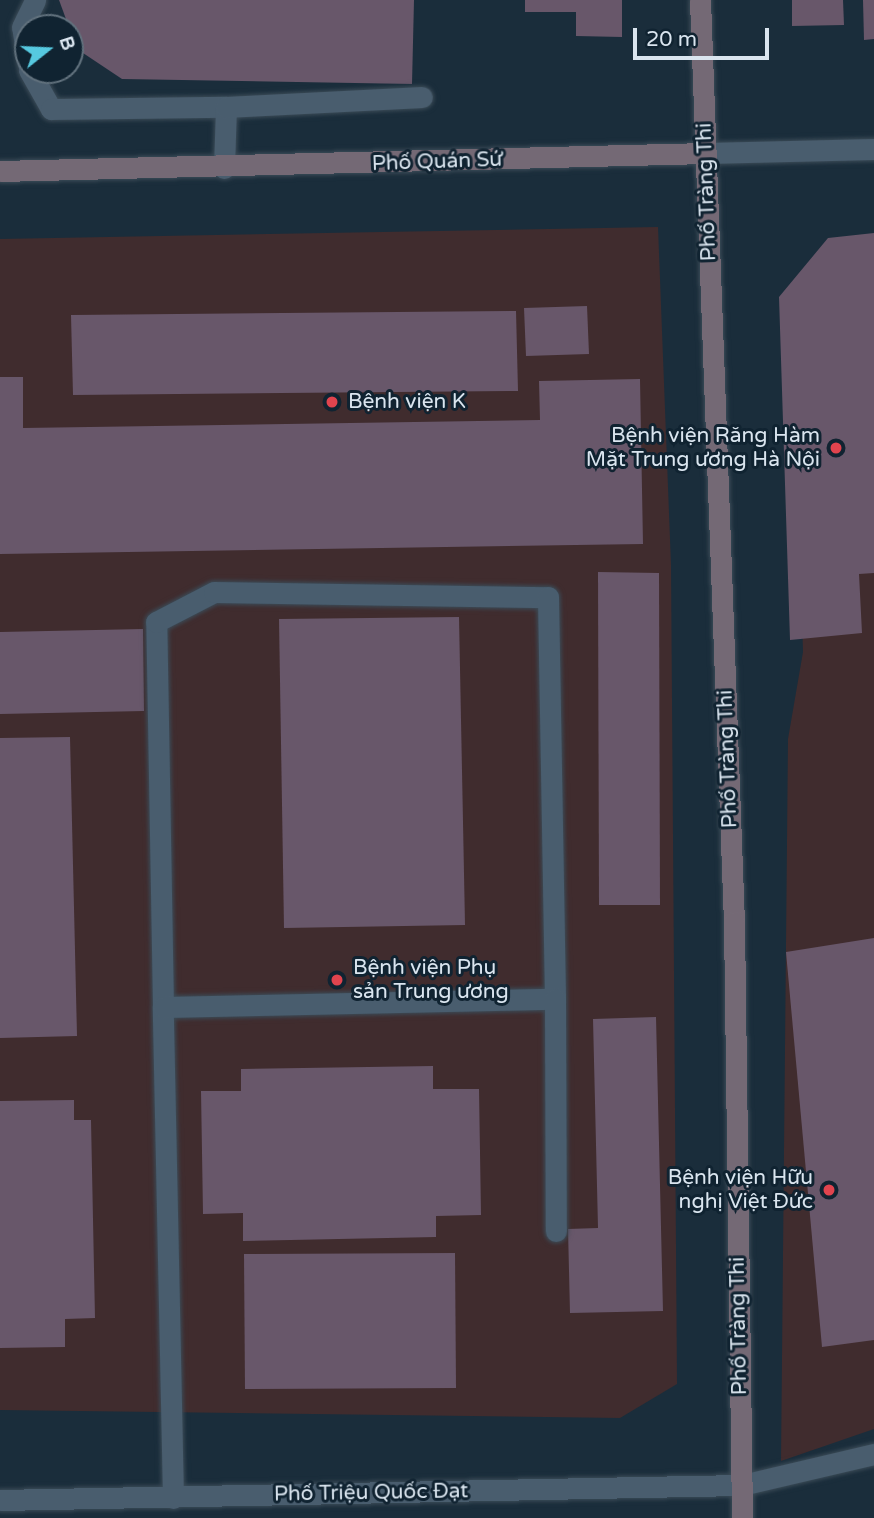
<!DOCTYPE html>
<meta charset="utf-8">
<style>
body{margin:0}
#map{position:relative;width:874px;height:1518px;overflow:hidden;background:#1a2d3b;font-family:"Varela Round",sans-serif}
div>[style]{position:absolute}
.medical>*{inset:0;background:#402c2e}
.building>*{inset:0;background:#68576a}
.roads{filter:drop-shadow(0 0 2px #3b4b57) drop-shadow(0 0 2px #3b4b57)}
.lane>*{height:21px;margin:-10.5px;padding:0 10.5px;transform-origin:10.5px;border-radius:10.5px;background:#495d6e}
.street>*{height:21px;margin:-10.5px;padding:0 10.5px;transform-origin:10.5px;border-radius:10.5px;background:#495d6e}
.secondary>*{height:21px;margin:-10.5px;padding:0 10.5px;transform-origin:10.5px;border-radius:10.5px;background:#746975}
.dots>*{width:19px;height:19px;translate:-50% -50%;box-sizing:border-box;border:4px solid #102331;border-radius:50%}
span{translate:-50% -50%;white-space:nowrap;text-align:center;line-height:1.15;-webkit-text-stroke:6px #102331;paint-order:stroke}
.street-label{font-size:21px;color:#dae5ef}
.poi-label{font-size:21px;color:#dae5ef}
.left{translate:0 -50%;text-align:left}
.right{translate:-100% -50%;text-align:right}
.north{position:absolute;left:14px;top:14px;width:70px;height:70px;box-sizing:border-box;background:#102331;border:2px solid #61717d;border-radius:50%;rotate:72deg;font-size:19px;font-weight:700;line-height:28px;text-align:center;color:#dae5ef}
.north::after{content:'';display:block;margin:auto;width:24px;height:32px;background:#56c9e0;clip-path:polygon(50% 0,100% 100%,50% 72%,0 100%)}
.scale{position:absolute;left:633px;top:28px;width:136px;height:32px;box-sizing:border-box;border:4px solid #dae5ef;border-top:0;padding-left:9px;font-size:21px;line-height:24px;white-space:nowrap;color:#dae5ef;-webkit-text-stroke:5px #102331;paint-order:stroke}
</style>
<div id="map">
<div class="medical">
<i style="clip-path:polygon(658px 227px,671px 565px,677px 1384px,620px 1418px,0 1410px,0 239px)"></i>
<i style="clip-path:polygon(874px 243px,874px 1429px,781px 1461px,788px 739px,803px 652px,793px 300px)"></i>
</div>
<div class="building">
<i style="clip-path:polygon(59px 0,414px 0,412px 84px,122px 79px,77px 49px)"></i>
<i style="clip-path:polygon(525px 0,622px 0,622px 37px,576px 36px,576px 12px,525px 12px)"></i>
<i style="clip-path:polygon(792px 0,843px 0,844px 25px,792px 26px)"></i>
<i style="clip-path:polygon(863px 0,874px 0,874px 39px,864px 40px)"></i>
<i style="clip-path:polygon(874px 233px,874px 573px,859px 574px,862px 633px,790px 640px,779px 297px,828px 238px)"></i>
<i style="clip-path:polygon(587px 306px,589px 354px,526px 356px,524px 308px)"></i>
<i style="clip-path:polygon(516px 311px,518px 391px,73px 395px,71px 315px)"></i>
<i style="clip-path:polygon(0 377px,23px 377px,23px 428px,540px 420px,539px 381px,640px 379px,643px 544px,0 554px)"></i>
<i style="clip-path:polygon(598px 572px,659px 573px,660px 905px,599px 905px)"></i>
<i style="clip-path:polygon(459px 617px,465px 925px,284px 928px,279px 619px)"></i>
<i style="clip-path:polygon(143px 629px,144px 711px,0 714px,0 632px)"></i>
<i style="clip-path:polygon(70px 737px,77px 1036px,0 1038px,0 738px)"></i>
<i style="clip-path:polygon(874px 938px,874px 1340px,822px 1347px,786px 952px)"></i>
<i style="clip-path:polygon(656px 1017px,663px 1311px,570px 1313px,568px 1229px,598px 1228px,593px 1019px)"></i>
<i style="clip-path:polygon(433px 1066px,433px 1089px,479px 1089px,481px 1215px,436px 1216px,436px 1237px,243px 1241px,243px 1213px,203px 1214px,201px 1091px,241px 1091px,241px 1069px)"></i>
<i style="clip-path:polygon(74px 1100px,74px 1120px,91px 1120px,95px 1318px,65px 1319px,65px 1347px,0 1348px,0 1101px)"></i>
<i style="clip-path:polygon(455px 1253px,456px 1388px,245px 1389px,244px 1254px)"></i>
</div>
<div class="roads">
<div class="lane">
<i style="left:28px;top:64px;width:37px;rotate:-99deg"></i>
<i style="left:22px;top:27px;width:30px;rotate:-64deg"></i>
<i style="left:29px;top:70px;width:45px;rotate:60.6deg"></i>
<i style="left:51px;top:109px;width:175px;rotate:-0.7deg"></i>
<i style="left:226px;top:107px;width:61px;rotate:91.9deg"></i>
<i style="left:226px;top:107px;width:196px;rotate:-2.9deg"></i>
<i style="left:163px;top:1007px;width:385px;rotate:-91deg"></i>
<i style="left:156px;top:622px;width:65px;rotate:-27.3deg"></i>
<i style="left:214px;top:592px;width:334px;rotate:0.9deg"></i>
<i style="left:548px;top:597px;width:402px;rotate:89deg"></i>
<i style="left:173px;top:1498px;width:491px;rotate:-91.2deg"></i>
<i style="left:163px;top:1007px;width:392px;rotate:-1.2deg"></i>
<i style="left:555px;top:999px;width:232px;rotate:89.8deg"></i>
</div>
<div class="street">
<i style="left:706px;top:153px;width:168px;rotate:-1.4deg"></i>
<i style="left:0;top:1500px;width:742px;rotate:-1.16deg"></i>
<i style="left:742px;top:1485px;width:136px;rotate:-13.2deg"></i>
</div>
<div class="secondary">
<i style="left:700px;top:0;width:923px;rotate:87.89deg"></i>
<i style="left:734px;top:922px;width:596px;rotate:89.23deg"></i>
<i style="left:0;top:171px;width:706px;rotate:-1.46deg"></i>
</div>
</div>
<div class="dots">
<i style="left:332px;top:402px;background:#e0444e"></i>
<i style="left:836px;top:448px;background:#e0444e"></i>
<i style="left:337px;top:980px;background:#e0444e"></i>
<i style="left:829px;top:1190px;background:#e0444e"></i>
</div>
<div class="street-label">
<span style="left:437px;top:162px;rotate:-2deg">Phố Quán Sứ</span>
<span style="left:707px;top:192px;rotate:-92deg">Phố Tràng Thi</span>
<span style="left:728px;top:759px;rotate:-92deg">Phố Tràng Thi</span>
<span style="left:739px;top:1326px;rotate:-91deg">Phố Tràng Thi</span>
<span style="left:371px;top:1493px;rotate:-1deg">Phố Triệu Quốc Đạt</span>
</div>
<div class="poi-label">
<span class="left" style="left:348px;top:402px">Bệnh viện K</span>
<span class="right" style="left:820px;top:448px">Bệnh viện Răng Hàm<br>Mặt Trung ương Hà Nội</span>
<span class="left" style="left:353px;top:980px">Bệnh viện Phụ<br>sản Trung ương</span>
<span class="right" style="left:813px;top:1190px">Bệnh viện Hữu<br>nghị Việt Đức</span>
</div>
<div class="north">B</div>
<div class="scale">20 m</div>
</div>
